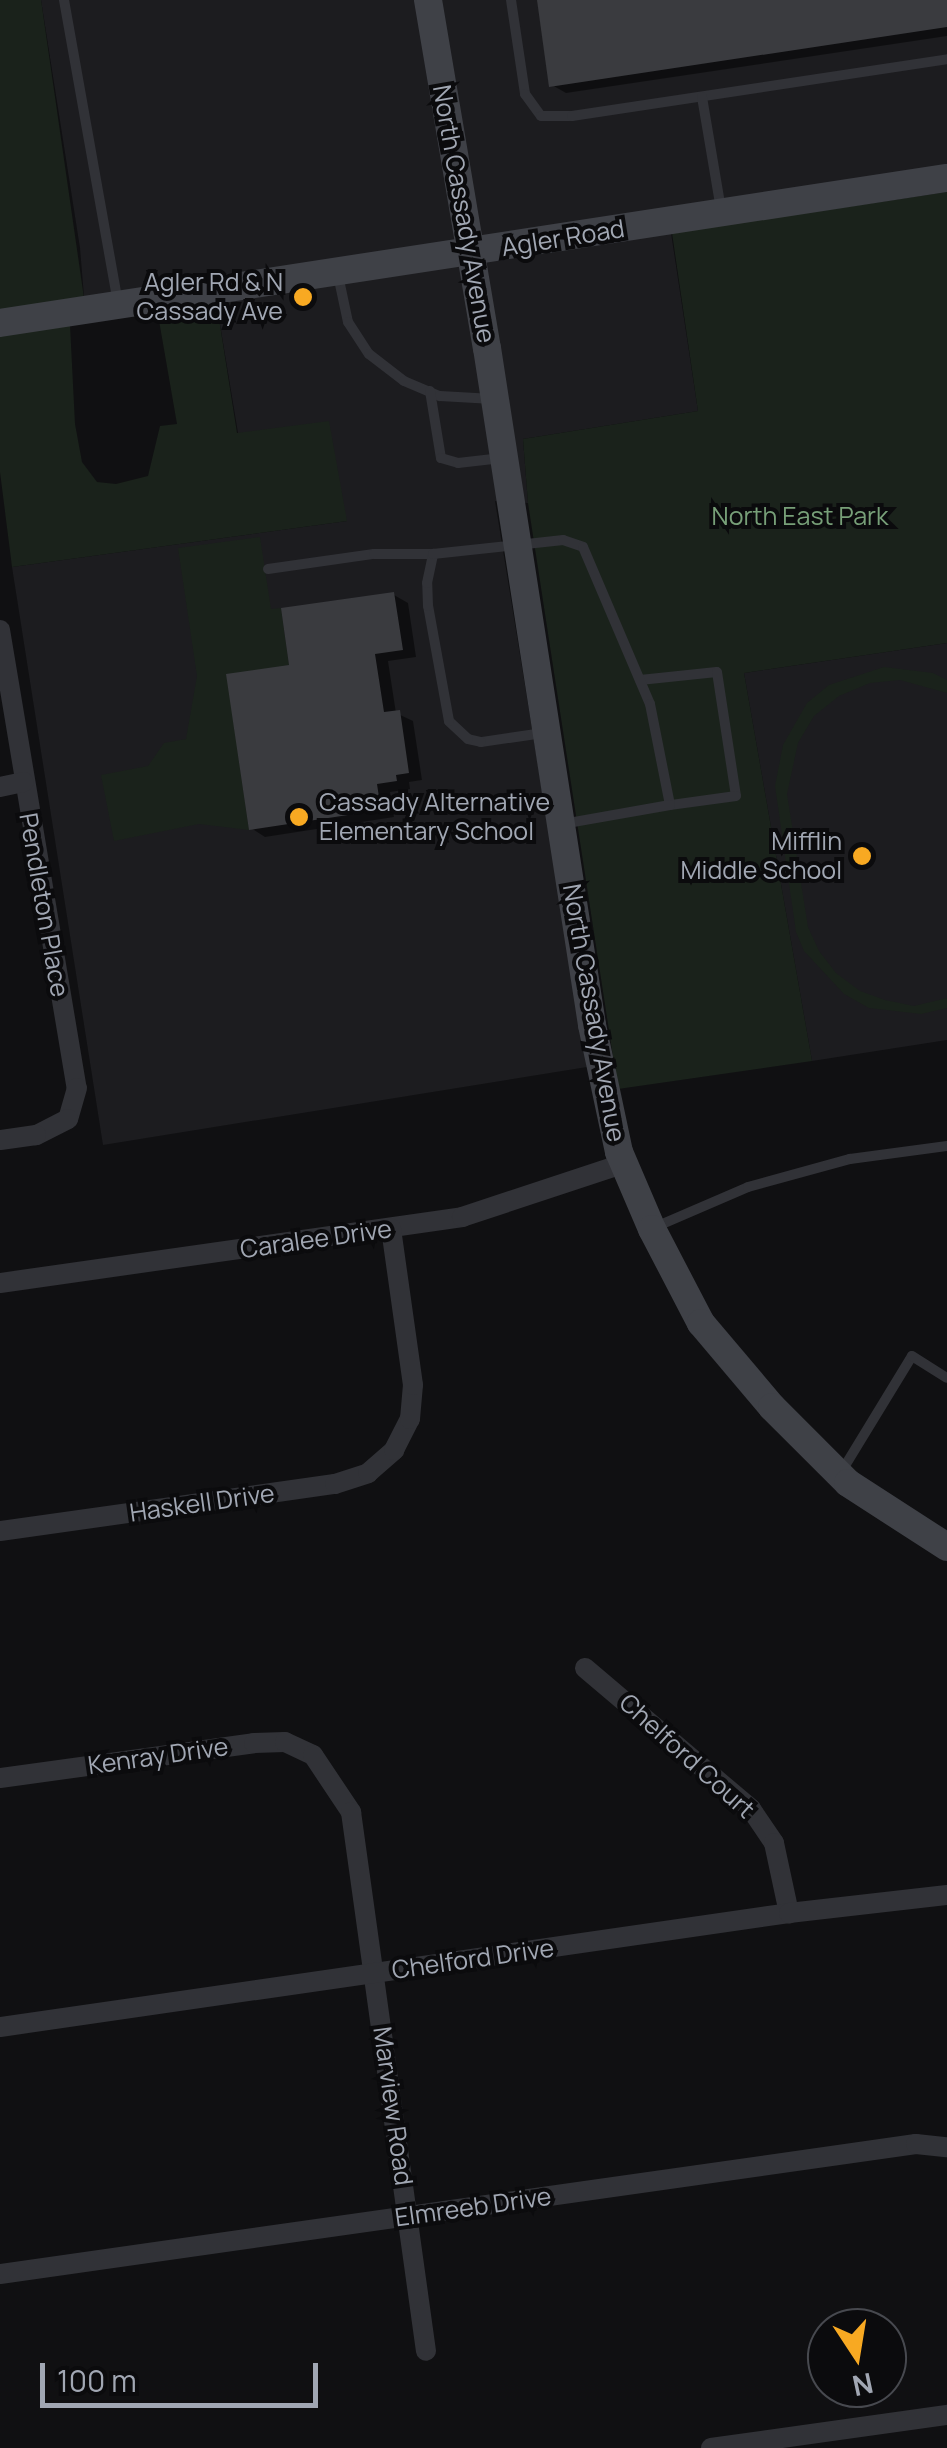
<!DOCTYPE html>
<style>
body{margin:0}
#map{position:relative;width:947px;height:2448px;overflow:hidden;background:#101012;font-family:Manrope,sans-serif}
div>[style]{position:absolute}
.built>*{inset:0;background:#1c1c1f}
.green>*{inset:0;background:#1a221b}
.shadow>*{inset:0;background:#0007}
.building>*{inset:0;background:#3a3b3f}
.lane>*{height:10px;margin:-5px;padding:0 5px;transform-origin:5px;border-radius:5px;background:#313237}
.street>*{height:20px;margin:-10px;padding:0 10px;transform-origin:10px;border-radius:10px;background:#313237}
.secondary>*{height:28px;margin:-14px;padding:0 14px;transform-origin:14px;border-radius:14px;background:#3f4147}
.dots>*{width:28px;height:28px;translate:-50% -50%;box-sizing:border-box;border:5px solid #0b0b0d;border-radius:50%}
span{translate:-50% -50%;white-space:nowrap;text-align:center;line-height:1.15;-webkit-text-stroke:8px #0b0b0d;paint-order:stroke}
.street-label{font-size:25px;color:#a1a7b3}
.poi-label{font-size:25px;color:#a1a7b3}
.right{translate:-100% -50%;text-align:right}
.left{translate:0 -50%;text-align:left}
.park-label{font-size:25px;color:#779f78}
.north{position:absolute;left:807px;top:2308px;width:100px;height:100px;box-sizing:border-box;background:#0b0b0d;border:2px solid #47494f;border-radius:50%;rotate:168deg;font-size:28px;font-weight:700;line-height:40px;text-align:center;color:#a1a7b3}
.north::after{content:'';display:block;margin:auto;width:35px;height:45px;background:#f8a922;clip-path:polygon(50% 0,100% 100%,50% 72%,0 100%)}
.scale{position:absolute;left:40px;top:2363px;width:278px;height:45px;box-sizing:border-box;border:5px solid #a1a7b3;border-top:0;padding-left:12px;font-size:30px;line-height:35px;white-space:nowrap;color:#a1a7b3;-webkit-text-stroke:8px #0b0b0d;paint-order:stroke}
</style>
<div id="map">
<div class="built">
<i style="clip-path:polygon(41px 0,947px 0,947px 171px,668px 213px,698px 411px,523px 439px,528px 503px,495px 501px,587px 1067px,103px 1145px,12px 567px,347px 521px,238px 433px,216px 300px,86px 321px,80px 248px)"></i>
<i style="clip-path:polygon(947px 643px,947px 1040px,812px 1061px,744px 673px)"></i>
</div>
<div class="green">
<i style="clip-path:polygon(0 0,41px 0,84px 298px,0 310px)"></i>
<i style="clip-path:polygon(947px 192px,947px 643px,744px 673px,812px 1061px,618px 1089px,528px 503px,523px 439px,698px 411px,672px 233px)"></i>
<i style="clip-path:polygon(216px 300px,237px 433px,329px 421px,347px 521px,12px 567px,0 472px,0 335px,70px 325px,75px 424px,82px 462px,97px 482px,116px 484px,148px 476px,160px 426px,177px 424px,157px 309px)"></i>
<i style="clip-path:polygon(260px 537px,271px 609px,281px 608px,289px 665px,227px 675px,249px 830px,199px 824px,114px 841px,101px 775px,148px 766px,164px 743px,186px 739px,197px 676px,178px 548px)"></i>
<i style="clip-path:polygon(884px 667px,933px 673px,947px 680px,947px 693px,900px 680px,870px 683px,839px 696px,814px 716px,798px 743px,787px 794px,808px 927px,819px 951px,836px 973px,860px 991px,885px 1000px,914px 1006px,947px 998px,947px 1008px,921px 1014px,869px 1008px,844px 994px,804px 951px,796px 932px,775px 786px,783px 745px,807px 703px,829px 685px)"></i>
</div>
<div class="shadow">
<i style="clip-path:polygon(540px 0,947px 0,947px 36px,566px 93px,552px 85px)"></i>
<i style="clip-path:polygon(394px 595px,408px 603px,416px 657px,388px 661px,396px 713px,413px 721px,422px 780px,409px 782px,410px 789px,390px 792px,394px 817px,265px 837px,251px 828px,292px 667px)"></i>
</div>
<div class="building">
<i style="clip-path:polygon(537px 0,947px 0,947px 27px,549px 87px)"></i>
<i style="clip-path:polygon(394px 592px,403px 650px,375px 654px,384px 712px,400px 710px,409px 773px,396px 775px,397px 781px,377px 784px,381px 810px,249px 830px,226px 674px,289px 665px,281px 608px)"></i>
</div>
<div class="lane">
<i style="left:64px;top:0;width:309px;rotate:79.9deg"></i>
<i style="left:511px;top:0;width:95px;rotate:81.5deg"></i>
<i style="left:525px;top:94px;width:27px;rotate:54deg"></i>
<i style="left:541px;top:116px;width:31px"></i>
<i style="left:572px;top:116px;width:379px;rotate:-8.6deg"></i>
<i style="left:702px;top:97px;width:114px;rotate:80.4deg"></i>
<i style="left:338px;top:275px;width:48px;rotate:78deg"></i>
<i style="left:348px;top:322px;width:38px;rotate:57deg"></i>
<i style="left:369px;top:354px;width:44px;rotate:37.6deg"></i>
<i style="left:404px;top:381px;width:39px;rotate:23deg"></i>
<i style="left:440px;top:396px;width:53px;rotate:3.2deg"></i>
<i style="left:430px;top:391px;width:68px;rotate:80.7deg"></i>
<i style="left:441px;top:458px;width:18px;rotate:16deg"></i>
<i style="left:458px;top:463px;width:44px;rotate:-6.5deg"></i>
<i style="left:268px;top:569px;width:107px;rotate:-8.1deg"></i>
<i style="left:374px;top:554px;width:59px"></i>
<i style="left:640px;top:680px;width:77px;rotate:-5.9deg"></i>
<i style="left:717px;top:672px;width:125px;rotate:81.3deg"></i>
<i style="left:736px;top:796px;width:67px;rotate:172.2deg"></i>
<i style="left:543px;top:733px;width:63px;rotate:171.7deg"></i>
<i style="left:481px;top:742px;width:13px;rotate:-167deg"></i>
<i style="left:468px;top:739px;width:26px;rotate:-137deg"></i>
<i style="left:449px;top:721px;width:117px;rotate:-100.3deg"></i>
<i style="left:428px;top:606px;width:23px;rotate:-92deg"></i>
<i style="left:427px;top:583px;width:30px;rotate:-78deg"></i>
<i style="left:433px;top:554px;width:131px;rotate:-6.1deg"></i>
<i style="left:563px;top:540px;width:21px;rotate:19deg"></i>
<i style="left:583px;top:547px;width:171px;rotate:66.9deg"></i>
<i style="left:650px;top:704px;width:103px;rotate:78.8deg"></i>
<i style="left:670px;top:805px;width:110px;rotate:170deg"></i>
<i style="left:653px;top:1228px;width:103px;rotate:-23.3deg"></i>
<i style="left:748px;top:1187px;width:106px;rotate:-15.4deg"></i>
<i style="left:850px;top:1159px;width:98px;rotate:-7.6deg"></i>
<i style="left:840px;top:1474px;width:138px;rotate:-58.6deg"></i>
<i style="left:912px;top:1356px;width:41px;rotate:32.2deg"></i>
</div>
<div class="street">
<i style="left:0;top:630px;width:464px;rotate:80.5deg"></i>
<i style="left:77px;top:1088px;width:32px;rotate:106deg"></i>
<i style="left:68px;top:1119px;width:36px;rotate:153deg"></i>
<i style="left:36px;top:1135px;width:36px;rotate:172deg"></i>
<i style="left:0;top:787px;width:24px;rotate:-12deg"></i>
<i style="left:0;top:1283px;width:467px;rotate:-8.1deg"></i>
<i style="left:462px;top:1217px;width:172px;rotate:-18.3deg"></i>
<i style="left:0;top:1531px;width:338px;rotate:-8deg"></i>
<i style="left:335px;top:1484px;width:35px;rotate:-18deg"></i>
<i style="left:368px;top:1473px;width:35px;rotate:-41deg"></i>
<i style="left:394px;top:1450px;width:35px;rotate:-63deg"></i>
<i style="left:410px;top:1419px;width:34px;rotate:-85deg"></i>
<i style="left:413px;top:1385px;width:158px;rotate:-98deg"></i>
<i style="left:585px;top:1668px;width:218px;rotate:40.3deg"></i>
<i style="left:751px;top:1809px;width:41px;rotate:55.9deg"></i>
<i style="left:774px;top:1843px;width:72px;rotate:77.9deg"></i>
<i style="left:0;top:1778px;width:256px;rotate:-7.8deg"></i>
<i style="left:254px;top:1743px;width:31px;rotate:-2deg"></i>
<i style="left:285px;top:1742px;width:31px;rotate:25deg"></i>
<i style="left:313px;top:1755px;width:69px;rotate:56.3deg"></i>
<i style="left:351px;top:1812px;width:544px;rotate:82.08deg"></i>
<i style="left:0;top:2027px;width:797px;rotate:-8.22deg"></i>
<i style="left:789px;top:1913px;width:159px;rotate:-6.5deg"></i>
<i style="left:0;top:2274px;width:925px;rotate:-8.08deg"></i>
<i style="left:916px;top:2144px;width:31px;rotate:6deg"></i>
<i style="left:711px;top:2448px;width:238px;rotate:-8deg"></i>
</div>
<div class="secondary">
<i style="left:428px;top:0;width:353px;rotate:80.4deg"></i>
<i style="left:487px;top:348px;width:685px;rotate:81.18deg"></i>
<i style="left:592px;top:1025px;width:130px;rotate:78deg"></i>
<i style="left:619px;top:1152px;width:84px;rotate:66.8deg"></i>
<i style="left:652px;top:1229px;width:106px;rotate:62.5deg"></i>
<i style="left:701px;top:1323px;width:110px;rotate:49.8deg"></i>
<i style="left:772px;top:1407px;width:107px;rotate:45deg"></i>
<i style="left:848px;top:1483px;width:118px;rotate:32.9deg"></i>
<i style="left:0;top:323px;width:958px;rotate:-8.71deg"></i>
</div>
<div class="dots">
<i style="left:303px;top:297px;background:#f8a922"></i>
<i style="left:299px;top:817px;background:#f8a922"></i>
<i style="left:862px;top:856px;background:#f8a922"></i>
</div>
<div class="street-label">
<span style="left:464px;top:214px;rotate:80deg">North Cassady Avenue</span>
<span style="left:563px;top:238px;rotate:-9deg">Agler Road</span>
<span style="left:44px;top:905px;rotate:80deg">Pendleton Place</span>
<span style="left:594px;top:1013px;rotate:80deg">North Cassady Avenue</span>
<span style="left:316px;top:1239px;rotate:-8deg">Caralee Drive</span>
<span style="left:202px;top:1503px;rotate:-8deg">Haskell Drive</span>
<span style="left:158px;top:1756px;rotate:-8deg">Kenray Drive</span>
<span style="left:687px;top:1756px;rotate:42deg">Chelford Court</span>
<span style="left:473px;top:1959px;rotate:-8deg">Chelford Drive</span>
<span style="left:393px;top:2106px;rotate:82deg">Marview Road</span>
<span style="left:473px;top:2207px;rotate:-8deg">Elmreeb Drive</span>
</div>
<div class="poi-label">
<span class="right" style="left:283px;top:297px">Agler Rd &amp; N<br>Cassady Ave</span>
<span class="left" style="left:319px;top:817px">Cassady Alternative<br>Elementary School</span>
<span class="right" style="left:842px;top:856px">Mifflin<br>Middle School</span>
</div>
<div class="park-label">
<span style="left:800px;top:516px">North East Park</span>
</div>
<div class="north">N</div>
<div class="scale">100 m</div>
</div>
